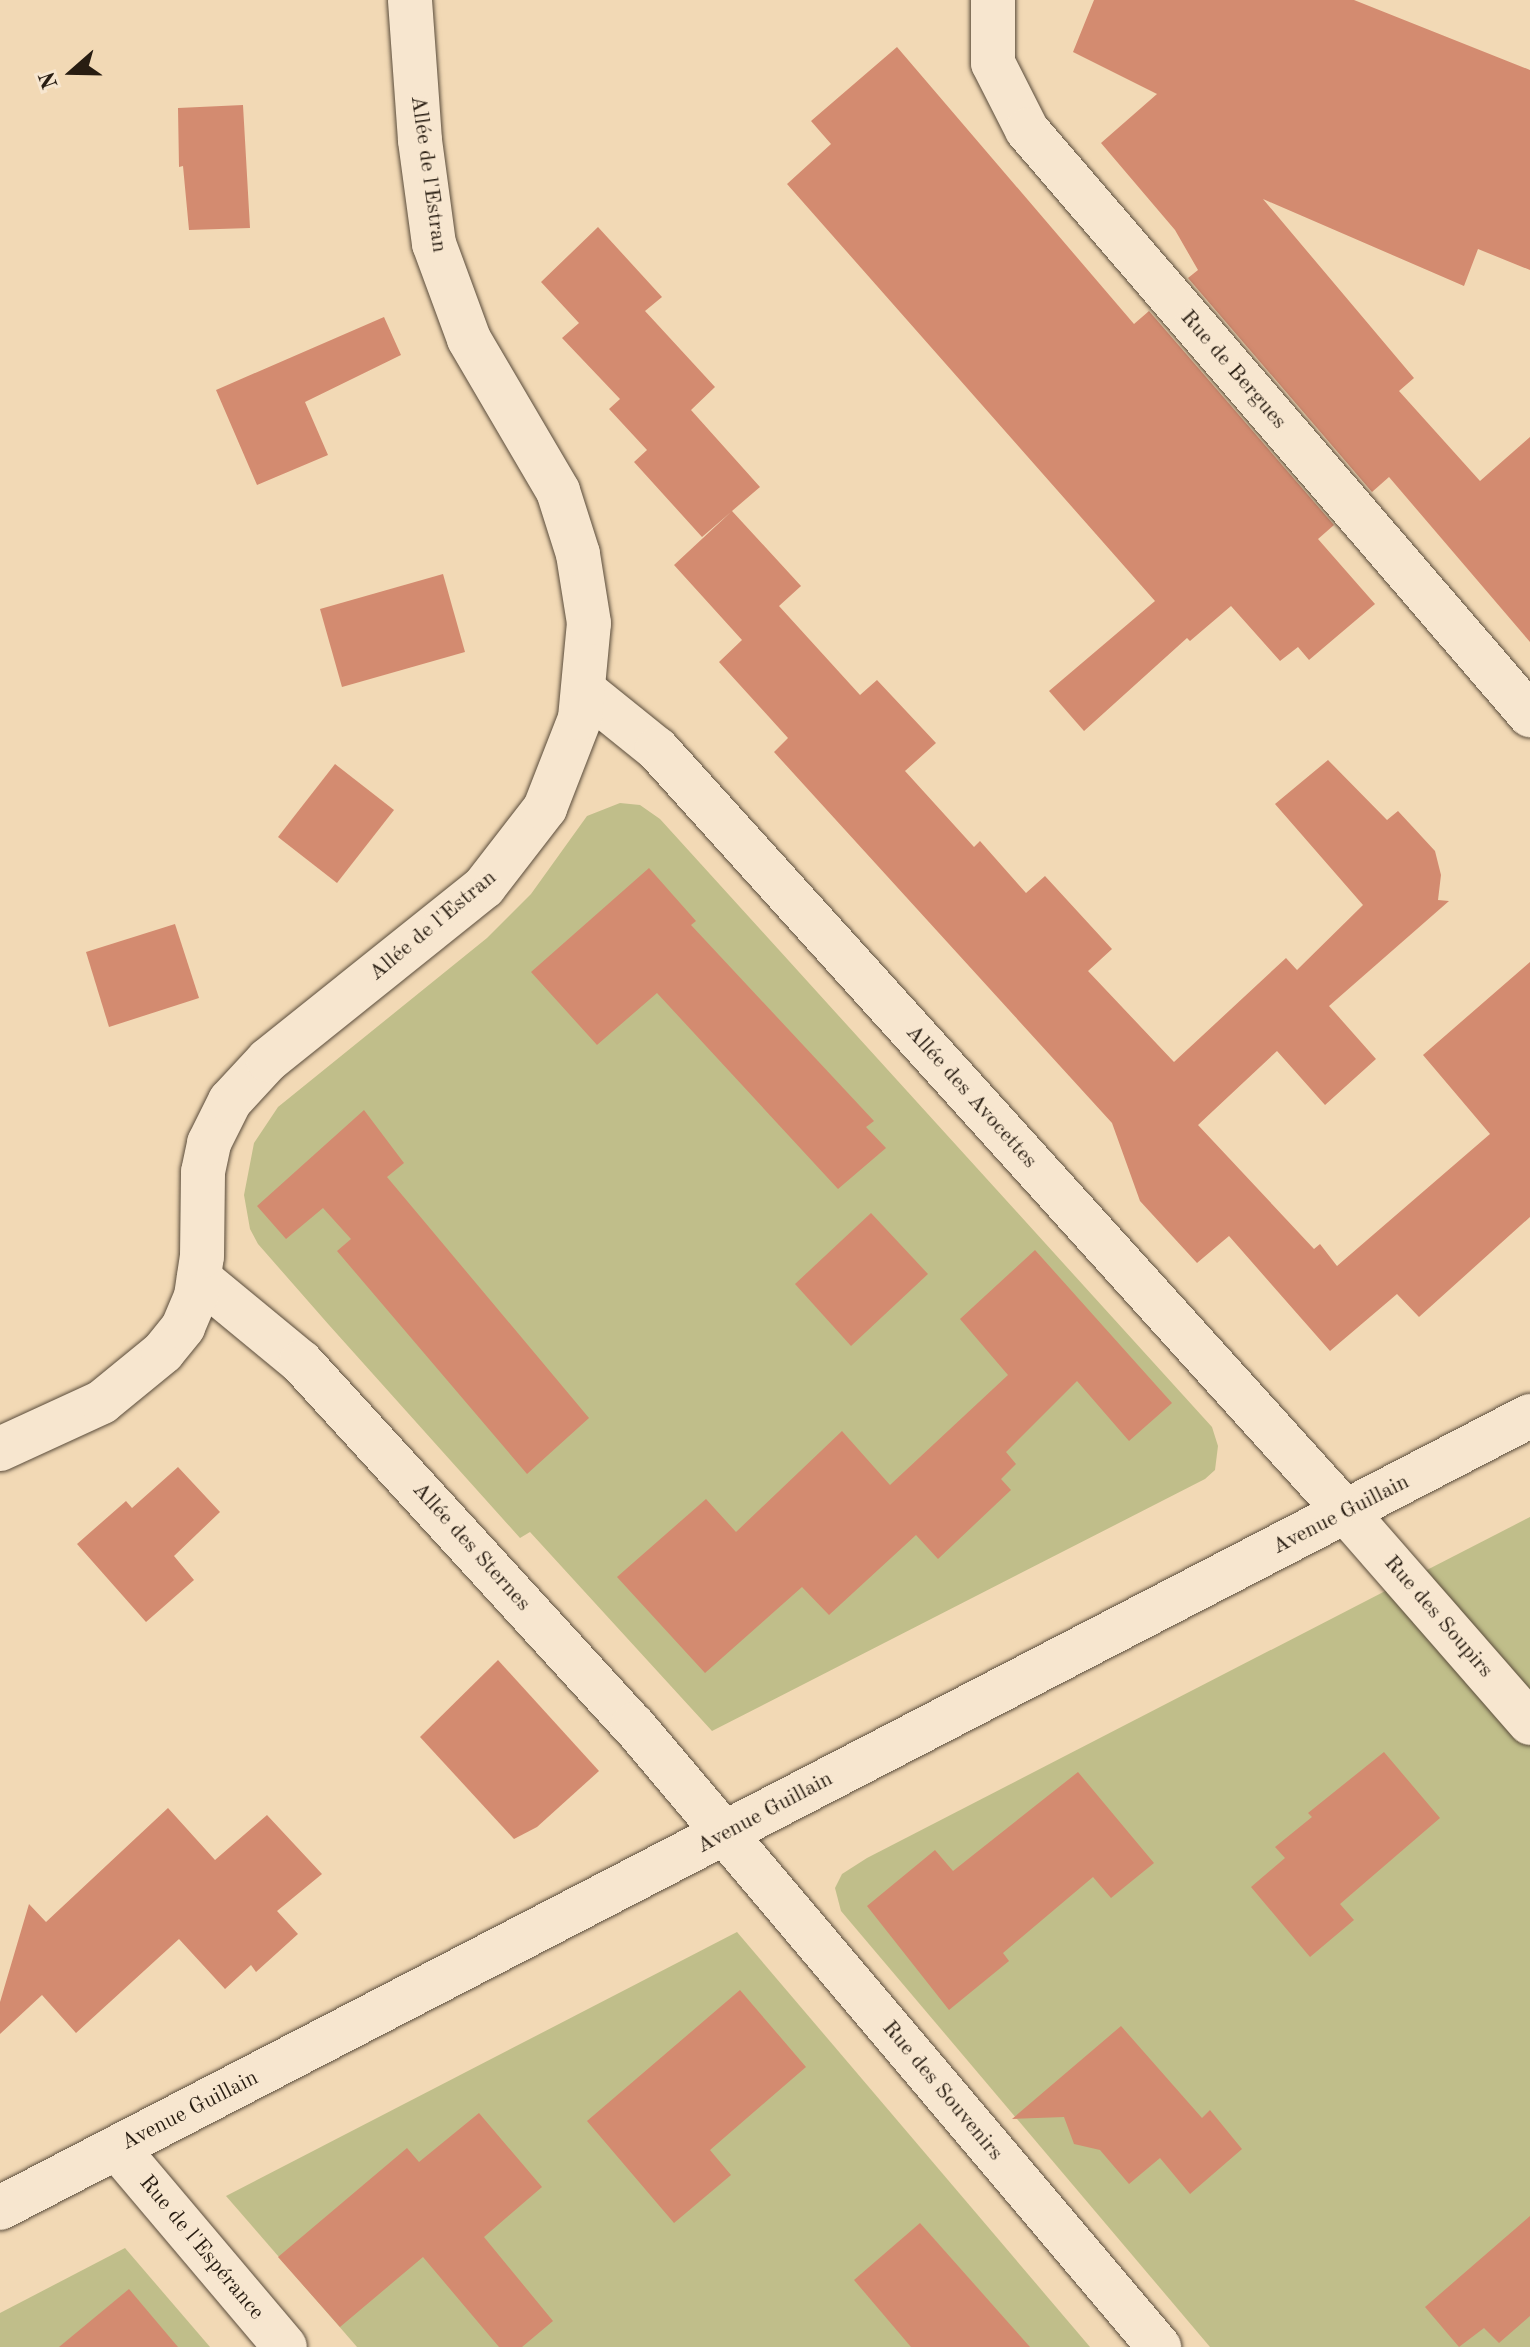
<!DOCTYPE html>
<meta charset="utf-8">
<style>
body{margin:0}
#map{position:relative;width:1530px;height:2347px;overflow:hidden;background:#f2d9b5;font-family:"Old Standard TT",serif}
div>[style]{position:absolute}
.green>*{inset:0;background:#c0be8a}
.building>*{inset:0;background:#d38b70}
.roads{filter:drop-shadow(0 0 2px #5a4c3b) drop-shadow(0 0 2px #5a4c3b)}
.minor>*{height:44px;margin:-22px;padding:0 22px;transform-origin:22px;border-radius:22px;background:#f7e6cf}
span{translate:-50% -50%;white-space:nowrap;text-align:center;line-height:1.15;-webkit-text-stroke:7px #f7e6cf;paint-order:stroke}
.street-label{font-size:22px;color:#281d12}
.north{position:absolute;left:32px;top:32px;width:80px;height:80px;-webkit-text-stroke:6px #f7e6cf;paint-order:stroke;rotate:250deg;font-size:22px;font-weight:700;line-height:32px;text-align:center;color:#281d12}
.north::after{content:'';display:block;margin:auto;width:28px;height:36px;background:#281d12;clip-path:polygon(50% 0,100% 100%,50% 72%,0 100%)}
</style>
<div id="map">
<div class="green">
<i style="clip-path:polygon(620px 803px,640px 805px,660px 819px,1212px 1427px,1218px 1446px,1215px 1470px,1205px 1479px,712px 1731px,530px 1532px,520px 1538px,329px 1325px,258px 1244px,250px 1229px,244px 1195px,254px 1143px,278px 1107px,487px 938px,531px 894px,587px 816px)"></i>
<i style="clip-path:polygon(1530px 1517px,1530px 1698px,1421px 1573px)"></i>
<i style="clip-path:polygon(1395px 1586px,1530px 1744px,1530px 2347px,1210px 2347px,841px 1911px,835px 1888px,842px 1874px,867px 1858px)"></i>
<i style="clip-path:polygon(737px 1932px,1090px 2347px,357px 2347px,226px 2196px)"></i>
<i style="clip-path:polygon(125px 2248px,210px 2347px,0 2347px,0 2313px)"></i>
</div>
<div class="building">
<i style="clip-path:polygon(1094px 0,1354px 0,1530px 70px,1530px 270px,1478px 249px,1464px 286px,1263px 199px,1414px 378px,1399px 391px,1480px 481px,1530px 437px,1530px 642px,1389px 477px,1372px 492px,1188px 278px,1198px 270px,1175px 230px,1101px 143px,1157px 94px,1073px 52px)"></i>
<i style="clip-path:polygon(897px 47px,1134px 324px,1149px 311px,1334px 525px,1318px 539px,1375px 604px,1309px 660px,1298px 647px,1280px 661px,1231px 606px,1190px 641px,1187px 638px,1084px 731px,1049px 691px,1155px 601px,787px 184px,831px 144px,811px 121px)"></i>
<i style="clip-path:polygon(243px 105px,250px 228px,189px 230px,183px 166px,179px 167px,178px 108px)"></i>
<i style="clip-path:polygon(598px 227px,662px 297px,645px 311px,715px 387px,691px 410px,760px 487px,732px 511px,801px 586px,779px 606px,860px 695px,877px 680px,936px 743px,905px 771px,974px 847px,980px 841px,1026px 893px,1045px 876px,1112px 949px,1088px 971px,1174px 1062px,1286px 958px,1297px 970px,1363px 905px,1275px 804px,1328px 760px,1387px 820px,1398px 811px,1435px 851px,1441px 875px,1438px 900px,1449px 901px,1329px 1006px,1376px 1059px,1325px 1105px,1277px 1051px,1198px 1125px,1314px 1249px,1320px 1244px,1337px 1266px,1490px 1134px,1423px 1055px,1530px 962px,1530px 1217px,1419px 1317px,1397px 1294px,1330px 1351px,1229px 1236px,1197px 1263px,1140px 1201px,1112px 1123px,774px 752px,788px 738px,719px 662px,742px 640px,674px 565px,731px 512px,702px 537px,634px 462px,647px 450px,609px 409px,620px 399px,562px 338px,579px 323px,541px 282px)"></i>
<i style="clip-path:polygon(384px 317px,401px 355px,305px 402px,328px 455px,257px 485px,216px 390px)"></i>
<i style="clip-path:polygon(443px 574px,465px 652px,342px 687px,320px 609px)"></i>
<i style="clip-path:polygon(335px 764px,394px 810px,337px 883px,278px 837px)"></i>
<i style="clip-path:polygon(649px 868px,696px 921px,691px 925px,874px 1121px,866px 1127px,886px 1148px,838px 1189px,657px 993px,597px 1045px,531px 972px)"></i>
<i style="clip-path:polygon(175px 924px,199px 998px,109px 1027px,86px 952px)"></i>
<i style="clip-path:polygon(364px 1110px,404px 1163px,387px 1177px,589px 1418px,527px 1474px,337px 1251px,351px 1239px,323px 1208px,286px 1239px,257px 1206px)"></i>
<i style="clip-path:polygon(871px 1213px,928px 1274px,851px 1346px,795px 1284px)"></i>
<i style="clip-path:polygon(1035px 1250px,1172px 1403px,1129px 1441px,1077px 1381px,1006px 1452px,1016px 1464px,1001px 1479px,1011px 1490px,938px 1559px,916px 1535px,829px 1615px,802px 1587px,705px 1673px,617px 1577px,706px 1499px,736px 1532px,842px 1431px,890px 1485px,1008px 1375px,960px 1319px)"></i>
<i style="clip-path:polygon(178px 1467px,220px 1512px,174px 1556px,194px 1580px,146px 1622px,77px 1544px,126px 1501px,132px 1508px)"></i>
<i style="clip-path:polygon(498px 1660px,599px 1771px,537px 1827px,514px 1839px,420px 1737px)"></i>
<i style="clip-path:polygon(1384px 1752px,1440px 1818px,1340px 1904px,1354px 1920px,1310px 1957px,1251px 1887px,1285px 1858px,1275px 1847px,1312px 1817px,1308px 1813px)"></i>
<i style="clip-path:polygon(1078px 1772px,1154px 1863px,1111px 1898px,1093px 1877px,1003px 1953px,1009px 1961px,949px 2010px,867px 1906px,935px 1850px,953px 1871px)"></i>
<i style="clip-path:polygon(168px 1808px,215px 1860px,267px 1815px,322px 1874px,277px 1911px,298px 1934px,256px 1972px,251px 1965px,225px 1989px,179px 1939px,76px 2033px,42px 1995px,0 2034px,0 2002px,29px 1904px,46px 1922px)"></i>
<i style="clip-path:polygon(740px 1990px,806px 2067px,710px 2150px,731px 2175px,674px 2223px,587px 2121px)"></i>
<i style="clip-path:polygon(1121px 2026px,1202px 2118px,1210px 2110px,1242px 2149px,1190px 2194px,1160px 2158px,1129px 2184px,1100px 2150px,1074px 2144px,1064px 2117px,1012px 2119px)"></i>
<i style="clip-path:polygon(479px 2113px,542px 2187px,484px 2237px,553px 2321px,522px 2347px,499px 2347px,423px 2257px,340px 2327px,278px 2257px,407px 2148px,419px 2162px)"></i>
<i style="clip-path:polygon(1530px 2216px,1530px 2316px,1499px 2343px,1484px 2328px,1459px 2347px,1425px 2307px)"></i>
<i style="clip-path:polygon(920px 2223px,1030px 2347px,911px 2347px,854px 2280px)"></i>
<i style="clip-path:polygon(129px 2289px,178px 2347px,59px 2347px)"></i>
</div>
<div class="roads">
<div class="minor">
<i style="left:993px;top:0;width:63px;rotate:90deg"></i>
<i style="left:993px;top:63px;width:75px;rotate:63.1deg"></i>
<i style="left:1027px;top:130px;width:772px;rotate:49.31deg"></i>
<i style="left:586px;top:692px;width:91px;rotate:38.8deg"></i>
<i style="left:657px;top:749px;width:1028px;rotate:47.92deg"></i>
<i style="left:1346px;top:1512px;width:280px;rotate:48.9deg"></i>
<i style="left:199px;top:1278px;width:132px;rotate:39.5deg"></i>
<i style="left:301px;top:1362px;width:492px;rotate:47.6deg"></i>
<i style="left:633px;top:1725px;width:815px;rotate:49.78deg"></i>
<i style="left:0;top:1449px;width:112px;rotate:-24.7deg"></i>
<i style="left:102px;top:1402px;width:79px;rotate:-39.3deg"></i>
<i style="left:163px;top:1352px;width:32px;rotate:-51deg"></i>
<i style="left:183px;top:1327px;width:34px;rotate:-67deg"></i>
<i style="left:196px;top:1296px;width:40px;rotate:-81.5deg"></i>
<i style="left:202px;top:1256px;width:84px;rotate:-89.3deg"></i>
<i style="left:203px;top:1172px;width:30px;rotate:-78deg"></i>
<i style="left:209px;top:1143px;width:47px;rotate:-63.4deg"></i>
<i style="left:230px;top:1101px;width:56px;rotate:-47.2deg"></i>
<i style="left:268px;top:1060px;width:277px;rotate:-38.7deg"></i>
<i style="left:484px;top:887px;width:100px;rotate:-52.3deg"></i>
<i style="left:545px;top:808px;width:97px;rotate:-68.7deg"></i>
<i style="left:580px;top:718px;width:95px;rotate:-84.6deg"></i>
<i style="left:589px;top:623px;width:70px;rotate:-99.1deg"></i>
<i style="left:578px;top:554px;width:66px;rotate:-107.6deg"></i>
<i style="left:558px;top:491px;width:176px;rotate:-120.4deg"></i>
<i style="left:469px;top:339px;width:101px;rotate:-110.2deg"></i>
<i style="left:434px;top:244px;width:105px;rotate:-97.7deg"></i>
<i style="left:420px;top:140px;width:140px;rotate:-94.1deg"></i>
<i style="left:117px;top:2148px;width:260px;rotate:49.8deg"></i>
<i style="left:0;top:2208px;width:1723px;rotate:-27.37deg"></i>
</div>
</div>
<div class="street-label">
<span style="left:428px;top:174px;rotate:82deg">Allée de l'Estran</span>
<span style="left:1233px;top:370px;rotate:49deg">Rue de Bergues</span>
<span style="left:433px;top:926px;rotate:-40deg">Allée de l'Estran</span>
<span style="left:971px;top:1097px;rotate:48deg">Allée des Avocettes</span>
<span style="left:1341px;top:1515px;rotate:-27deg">Avenue Guillain</span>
<span style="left:471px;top:1547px;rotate:48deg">Allée des Sternes</span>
<span style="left:1438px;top:1617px;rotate:49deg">Rue des Soupirs</span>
<span style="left:765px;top:1813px;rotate:-28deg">Avenue Guillain</span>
<span style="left:942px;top:2091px;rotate:50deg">Rue des Souvenirs</span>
<span style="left:190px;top:2111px;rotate:-27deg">Avenue Guillain</span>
<span style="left:201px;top:2248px;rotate:50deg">Rue de l'Espérance</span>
</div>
<div class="north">N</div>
</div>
